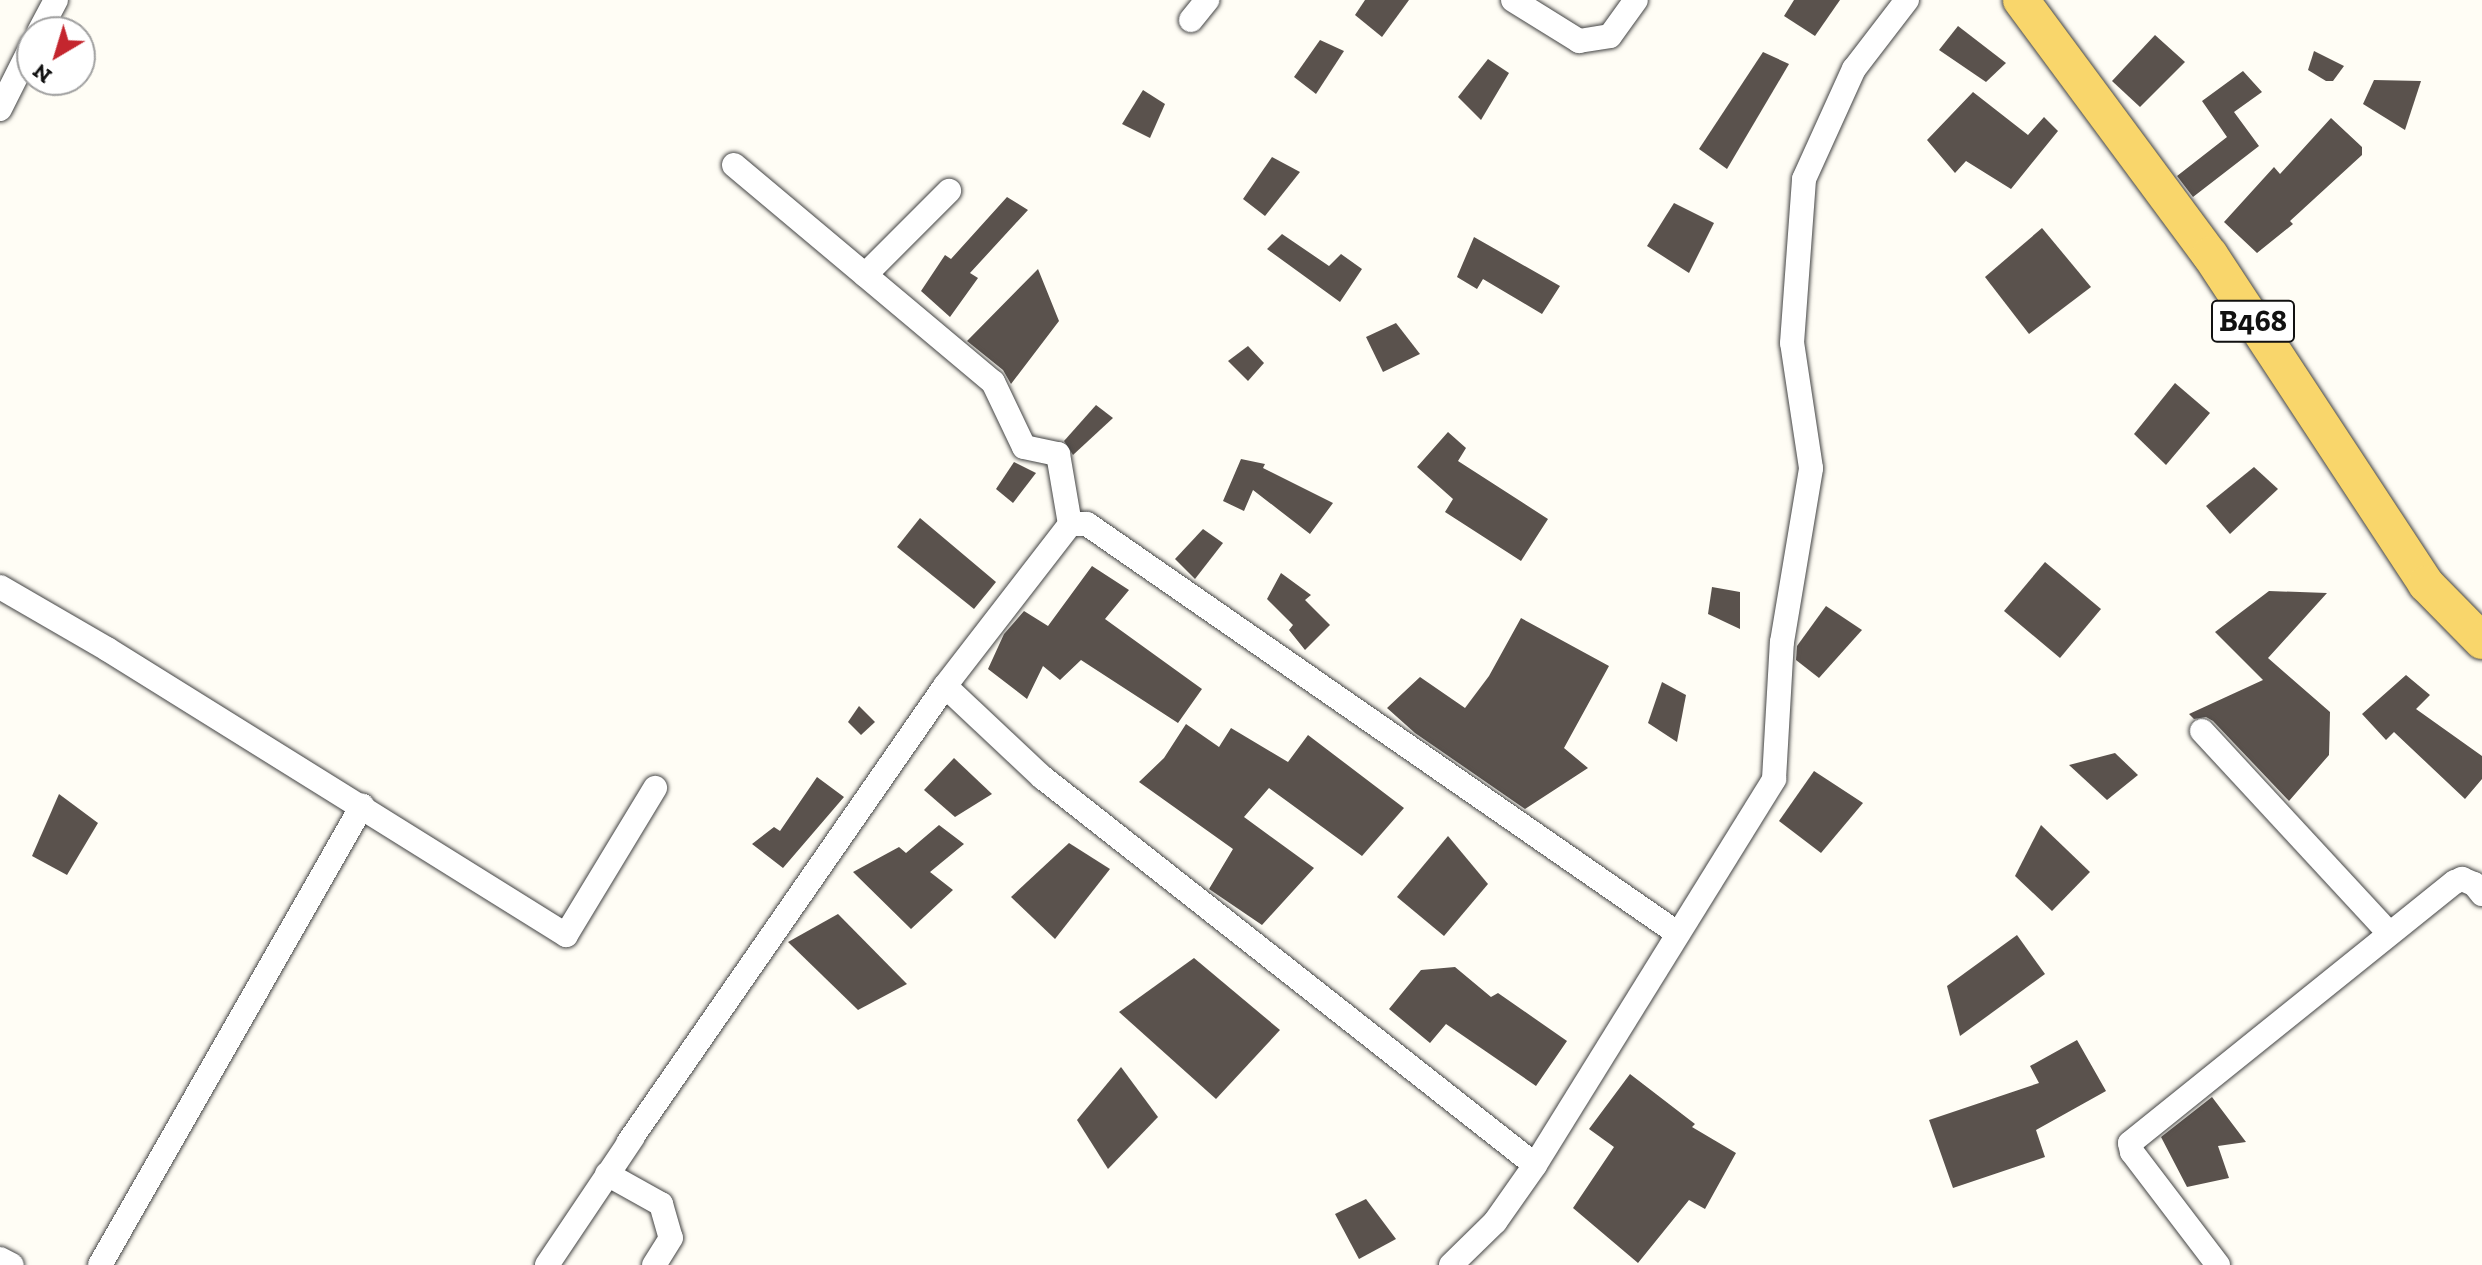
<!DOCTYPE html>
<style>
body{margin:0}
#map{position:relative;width:2482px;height:1265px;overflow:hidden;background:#fffdf5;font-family:"Zilla Slab",serif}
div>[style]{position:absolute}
.building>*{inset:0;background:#5a524d}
.roads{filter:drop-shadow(0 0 2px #444) drop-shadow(0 0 2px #444)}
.minor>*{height:24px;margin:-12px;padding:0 12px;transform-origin:12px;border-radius:12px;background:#fff}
.primary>*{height:36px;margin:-18px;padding:0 18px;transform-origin:18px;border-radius:18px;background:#f9d66b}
span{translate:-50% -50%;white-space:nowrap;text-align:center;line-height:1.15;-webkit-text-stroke:8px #fff;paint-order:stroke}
.shield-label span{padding:2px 6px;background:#fff;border:2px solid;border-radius:6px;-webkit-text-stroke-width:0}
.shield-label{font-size:30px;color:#111;font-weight:700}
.north{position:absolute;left:16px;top:16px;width:80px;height:80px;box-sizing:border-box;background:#fff;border:2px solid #a0a0a0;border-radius:50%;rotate:218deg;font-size:22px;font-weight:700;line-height:32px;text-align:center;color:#111}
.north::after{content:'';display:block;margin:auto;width:28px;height:36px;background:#c4262e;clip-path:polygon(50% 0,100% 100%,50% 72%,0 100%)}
</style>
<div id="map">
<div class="building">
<i style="clip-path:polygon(1365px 0,1409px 0,1382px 37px,1355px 15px)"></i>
<i style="clip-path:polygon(1794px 0,1840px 0,1815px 36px,1784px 16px)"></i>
<i style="clip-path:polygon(1958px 26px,2006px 63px,1986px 82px,1939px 50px)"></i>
<i style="clip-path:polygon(2155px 35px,2185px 62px,2140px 107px,2112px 81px)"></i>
<i style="clip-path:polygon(1320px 40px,1344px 51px,1316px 94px,1294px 77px)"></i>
<i style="clip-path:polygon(2314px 51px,2344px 66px,2333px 81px,2326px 81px,2308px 70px)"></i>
<i style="clip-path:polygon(1763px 52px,1789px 64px,1727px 169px,1699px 149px)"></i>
<i style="clip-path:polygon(1488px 59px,1509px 73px,1481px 120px,1458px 97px)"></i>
<i style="clip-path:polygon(2243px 71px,2262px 92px,2234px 112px,2259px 146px,2193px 197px,2177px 176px,2227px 137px,2202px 101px)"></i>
<i style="clip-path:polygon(2374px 80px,2421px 81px,2405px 130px,2363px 104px)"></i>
<i style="clip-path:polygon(1143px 90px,1165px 104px,1150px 138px,1122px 124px)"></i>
<i style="clip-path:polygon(1973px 92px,2028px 135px,2044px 117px,2058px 131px,2011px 189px,1966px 161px,1955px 173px,1927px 140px)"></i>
<i style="clip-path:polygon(2331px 118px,2362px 147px,2362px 155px,2290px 221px,2293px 224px,2257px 253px,2224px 222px,2274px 167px,2280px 174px)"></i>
<i style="clip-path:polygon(1272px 157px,1300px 172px,1265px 216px,1243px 199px)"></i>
<i style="clip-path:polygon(1007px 197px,1028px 210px,970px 273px,978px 278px,950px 317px,921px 291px,945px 255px,951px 259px)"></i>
<i style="clip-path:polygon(1674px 203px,1714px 223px,1689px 273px,1647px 246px)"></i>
<i style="clip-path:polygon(2042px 228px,2091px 287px,2029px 334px,1985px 277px)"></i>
<i style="clip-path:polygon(1282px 234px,1329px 266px,1341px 254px,1362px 269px,1340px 302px,1267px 249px)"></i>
<i style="clip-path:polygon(1474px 237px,1560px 286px,1542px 314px,1483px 279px,1477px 289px,1457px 277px)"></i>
<i style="clip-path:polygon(1038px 269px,1059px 321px,1011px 384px,1003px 370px,967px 341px)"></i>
<i style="clip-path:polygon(1396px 323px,1420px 354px,1383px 372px,1366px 337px)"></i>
<i style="clip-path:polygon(1248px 346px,1264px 363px,1248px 381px,1228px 361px)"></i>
<i style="clip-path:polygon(2175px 383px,2210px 413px,2166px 465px,2134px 434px)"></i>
<i style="clip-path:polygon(1096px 405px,1113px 418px,1073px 455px,1064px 441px)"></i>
<i style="clip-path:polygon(1448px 432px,1466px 448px,1458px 461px,1548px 519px,1521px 561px,1445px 512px,1453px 499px,1417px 467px)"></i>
<i style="clip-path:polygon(1241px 459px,1265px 464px,1263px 468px,1333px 503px,1310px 534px,1253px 490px,1244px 511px,1223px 501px)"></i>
<i style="clip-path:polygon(1014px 462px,1036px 473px,1013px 503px,996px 489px)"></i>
<i style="clip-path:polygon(2254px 467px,2278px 489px,2230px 534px,2206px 506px)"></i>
<i style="clip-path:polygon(920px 518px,996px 582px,974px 609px,897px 547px)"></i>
<i style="clip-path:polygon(1203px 529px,1223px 543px,1195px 579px,1175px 559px)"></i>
<i style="clip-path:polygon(2045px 562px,2101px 609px,2060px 658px,2004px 611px)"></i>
<i style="clip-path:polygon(1092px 566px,1129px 590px,1105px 619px,1202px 689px,1178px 723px,1081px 660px,1060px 680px,1043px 666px,1027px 699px,988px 669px,1004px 634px,1024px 611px,1048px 626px)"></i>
<i style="clip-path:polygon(1281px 573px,1311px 595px,1305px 600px,1330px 625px,1305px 650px,1289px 630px,1293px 625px,1267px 599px)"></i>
<i style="clip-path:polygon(1712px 587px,1740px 592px,1740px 629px,1708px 614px)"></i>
<i style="clip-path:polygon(2269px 591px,2327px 593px,2268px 658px,2330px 712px,2329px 755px,2289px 801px,2213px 721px,2206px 717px,2194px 719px,2189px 714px,2263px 680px,2215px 632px)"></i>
<i style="clip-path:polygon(1826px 606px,1862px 630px,1819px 678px,1796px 660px,1797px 646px)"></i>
<i style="clip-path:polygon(1521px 618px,1609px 666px,1564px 748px,1588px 768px,1525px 809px,1415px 733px,1387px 708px,1420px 677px,1465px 708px,1489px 676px)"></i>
<i style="clip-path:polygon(2406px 675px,2430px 695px,2416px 709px,2482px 756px,2482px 779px,2465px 799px,2394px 732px,2386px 740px,2362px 714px)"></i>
<i style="clip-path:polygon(1662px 682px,1686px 695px,1677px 742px,1648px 723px)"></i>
<i style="clip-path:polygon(859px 706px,875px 722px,861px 735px,848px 722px)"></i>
<i style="clip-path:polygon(1186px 724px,1219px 747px,1231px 728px,1288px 762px,1308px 735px,1404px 808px,1362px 856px,1269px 788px,1244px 817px,1314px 868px,1262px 925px,1209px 889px,1233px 849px,1139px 782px,1164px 758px)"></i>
<i style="clip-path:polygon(2115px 753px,2138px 775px,2107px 800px,2069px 765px)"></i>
<i style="clip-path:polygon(954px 758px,992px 794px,955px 817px,924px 790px)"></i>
<i style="clip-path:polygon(1814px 771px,1863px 803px,1821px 853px,1779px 821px)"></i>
<i style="clip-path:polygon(817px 777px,844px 797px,783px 868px,752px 844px,774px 827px,780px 831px)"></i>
<i style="clip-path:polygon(59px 794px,98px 823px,67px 875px,32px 856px)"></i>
<i style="clip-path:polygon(939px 825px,964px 844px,930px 872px,953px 890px,911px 929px,853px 872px,899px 847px,906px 853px)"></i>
<i style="clip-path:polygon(2041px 825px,2090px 872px,2052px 911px,2015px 876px)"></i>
<i style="clip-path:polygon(1448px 836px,1488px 884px,1444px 936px,1397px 897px)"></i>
<i style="clip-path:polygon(1069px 843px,1110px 869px,1055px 939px,1011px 897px)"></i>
<i style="clip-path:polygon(838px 914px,907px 984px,858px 1010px,788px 942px)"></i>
<i style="clip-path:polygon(2017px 935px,2045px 974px,1960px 1036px,1947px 986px)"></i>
<i style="clip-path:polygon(1194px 958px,1280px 1030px,1216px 1099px,1119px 1012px)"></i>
<i style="clip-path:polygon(1455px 967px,1491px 997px,1498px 993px,1567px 1041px,1536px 1086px,1446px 1024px,1430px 1043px,1389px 1009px,1421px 970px)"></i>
<i style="clip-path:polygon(2077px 1040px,2106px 1091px,2036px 1130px,2045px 1157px,1953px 1188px,1929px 1120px,2039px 1083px,2030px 1066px)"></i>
<i style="clip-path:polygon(1121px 1067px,1158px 1117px,1108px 1169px,1077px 1120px)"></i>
<i style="clip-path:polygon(1630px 1074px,1695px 1124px,1692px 1127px,1736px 1153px,1705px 1209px,1689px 1200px,1638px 1263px,1573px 1208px,1614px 1147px,1589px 1129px)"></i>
<i style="clip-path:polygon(2212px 1097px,2246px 1142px,2218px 1146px,2229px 1178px,2187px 1187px,2161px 1137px)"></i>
<i style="clip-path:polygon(1366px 1199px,1396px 1239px,1359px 1259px,1335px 1214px)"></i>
</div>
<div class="roads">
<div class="minor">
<i style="left:1513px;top:0;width:78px;rotate:31.8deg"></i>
<i style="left:1579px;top:41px;width:31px;rotate:-9deg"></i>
<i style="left:1610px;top:36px;width:44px;rotate:-54.2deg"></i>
<i style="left:1191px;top:20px;width:26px;rotate:-51deg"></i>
<i style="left:39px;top:32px;width:36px;rotate:-62deg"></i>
<i style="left:0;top:109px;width:72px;rotate:-63.4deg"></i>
<i style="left:734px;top:165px;width:338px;rotate:40deg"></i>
<i style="left:993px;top:382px;width:72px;rotate:64.5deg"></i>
<i style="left:1024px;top:447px;width:35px;rotate:12deg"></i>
<i style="left:1058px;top:454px;width:71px;rotate:80.3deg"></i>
<i style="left:865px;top:275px;width:119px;rotate:-45deg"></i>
<i style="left:0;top:587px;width:124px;rotate:30.1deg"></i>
<i style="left:107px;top:649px;width:541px;rotate:31.93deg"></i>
<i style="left:566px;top:935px;width:172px;rotate:-58.8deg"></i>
<i style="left:945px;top:686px;width:133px;rotate:43.2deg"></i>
<i style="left:1042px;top:777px;width:627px;rotate:38.2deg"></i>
<i style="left:2202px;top:731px;width:275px;rotate:47.2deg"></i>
<i style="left:628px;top:1143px;width:556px;rotate:-55.25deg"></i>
<i style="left:945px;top:686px;width:205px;rotate:-52.3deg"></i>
<i style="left:1070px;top:524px;width:17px"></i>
<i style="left:1087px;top:524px;width:718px;rotate:34.73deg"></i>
<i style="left:607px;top:1174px;width:62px;rotate:29.1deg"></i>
<i style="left:661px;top:1204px;width:35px;rotate:74deg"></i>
<i style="left:671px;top:1238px;width:32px;rotate:122deg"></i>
<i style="left:0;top:1259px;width:13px;rotate:27deg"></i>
<i style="left:100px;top:1265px;width:529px;rotate:-60.28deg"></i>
<i style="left:547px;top:1265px;width:154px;rotate:-56.1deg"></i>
<i style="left:1451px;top:1265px;width:62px;rotate:-44.3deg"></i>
<i style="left:1495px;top:1222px;width:70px;rotate:-54.9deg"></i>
<i style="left:1535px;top:1165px;width:454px;rotate:-58.2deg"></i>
<i style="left:1774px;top:779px;width:137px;rotate:-86.7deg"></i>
<i style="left:1782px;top:642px;width:176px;rotate:-80.5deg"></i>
<i style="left:1811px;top:468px;width:126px;rotate:-98.6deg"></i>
<i style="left:1792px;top:343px;width:164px;rotate:-85.8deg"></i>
<i style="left:1804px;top:179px;width:121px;rotate:-65.6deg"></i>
<i style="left:1854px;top:69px;width:87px;rotate:-52.5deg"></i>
<i style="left:2218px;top:1265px;width:142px;rotate:-127.3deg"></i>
<i style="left:2132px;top:1152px;width:9px;rotate:-103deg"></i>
<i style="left:2130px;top:1143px;width:417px;rotate:-38.8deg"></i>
<i style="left:2455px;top:882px;width:8px;rotate:-23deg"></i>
<i style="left:2462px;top:879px;width:13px;rotate:23deg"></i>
<i style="left:2474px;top:884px;width:13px;rotate:51deg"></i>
</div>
<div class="primary">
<i style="left:2021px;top:0;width:317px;rotate:53.5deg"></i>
<i style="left:2210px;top:255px;width:394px;rotate:56.7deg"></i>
<i style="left:2426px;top:584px;width:80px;rotate:45.5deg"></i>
</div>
</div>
<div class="shield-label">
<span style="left:2253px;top:321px">B468</span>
</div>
<div class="north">N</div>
</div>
